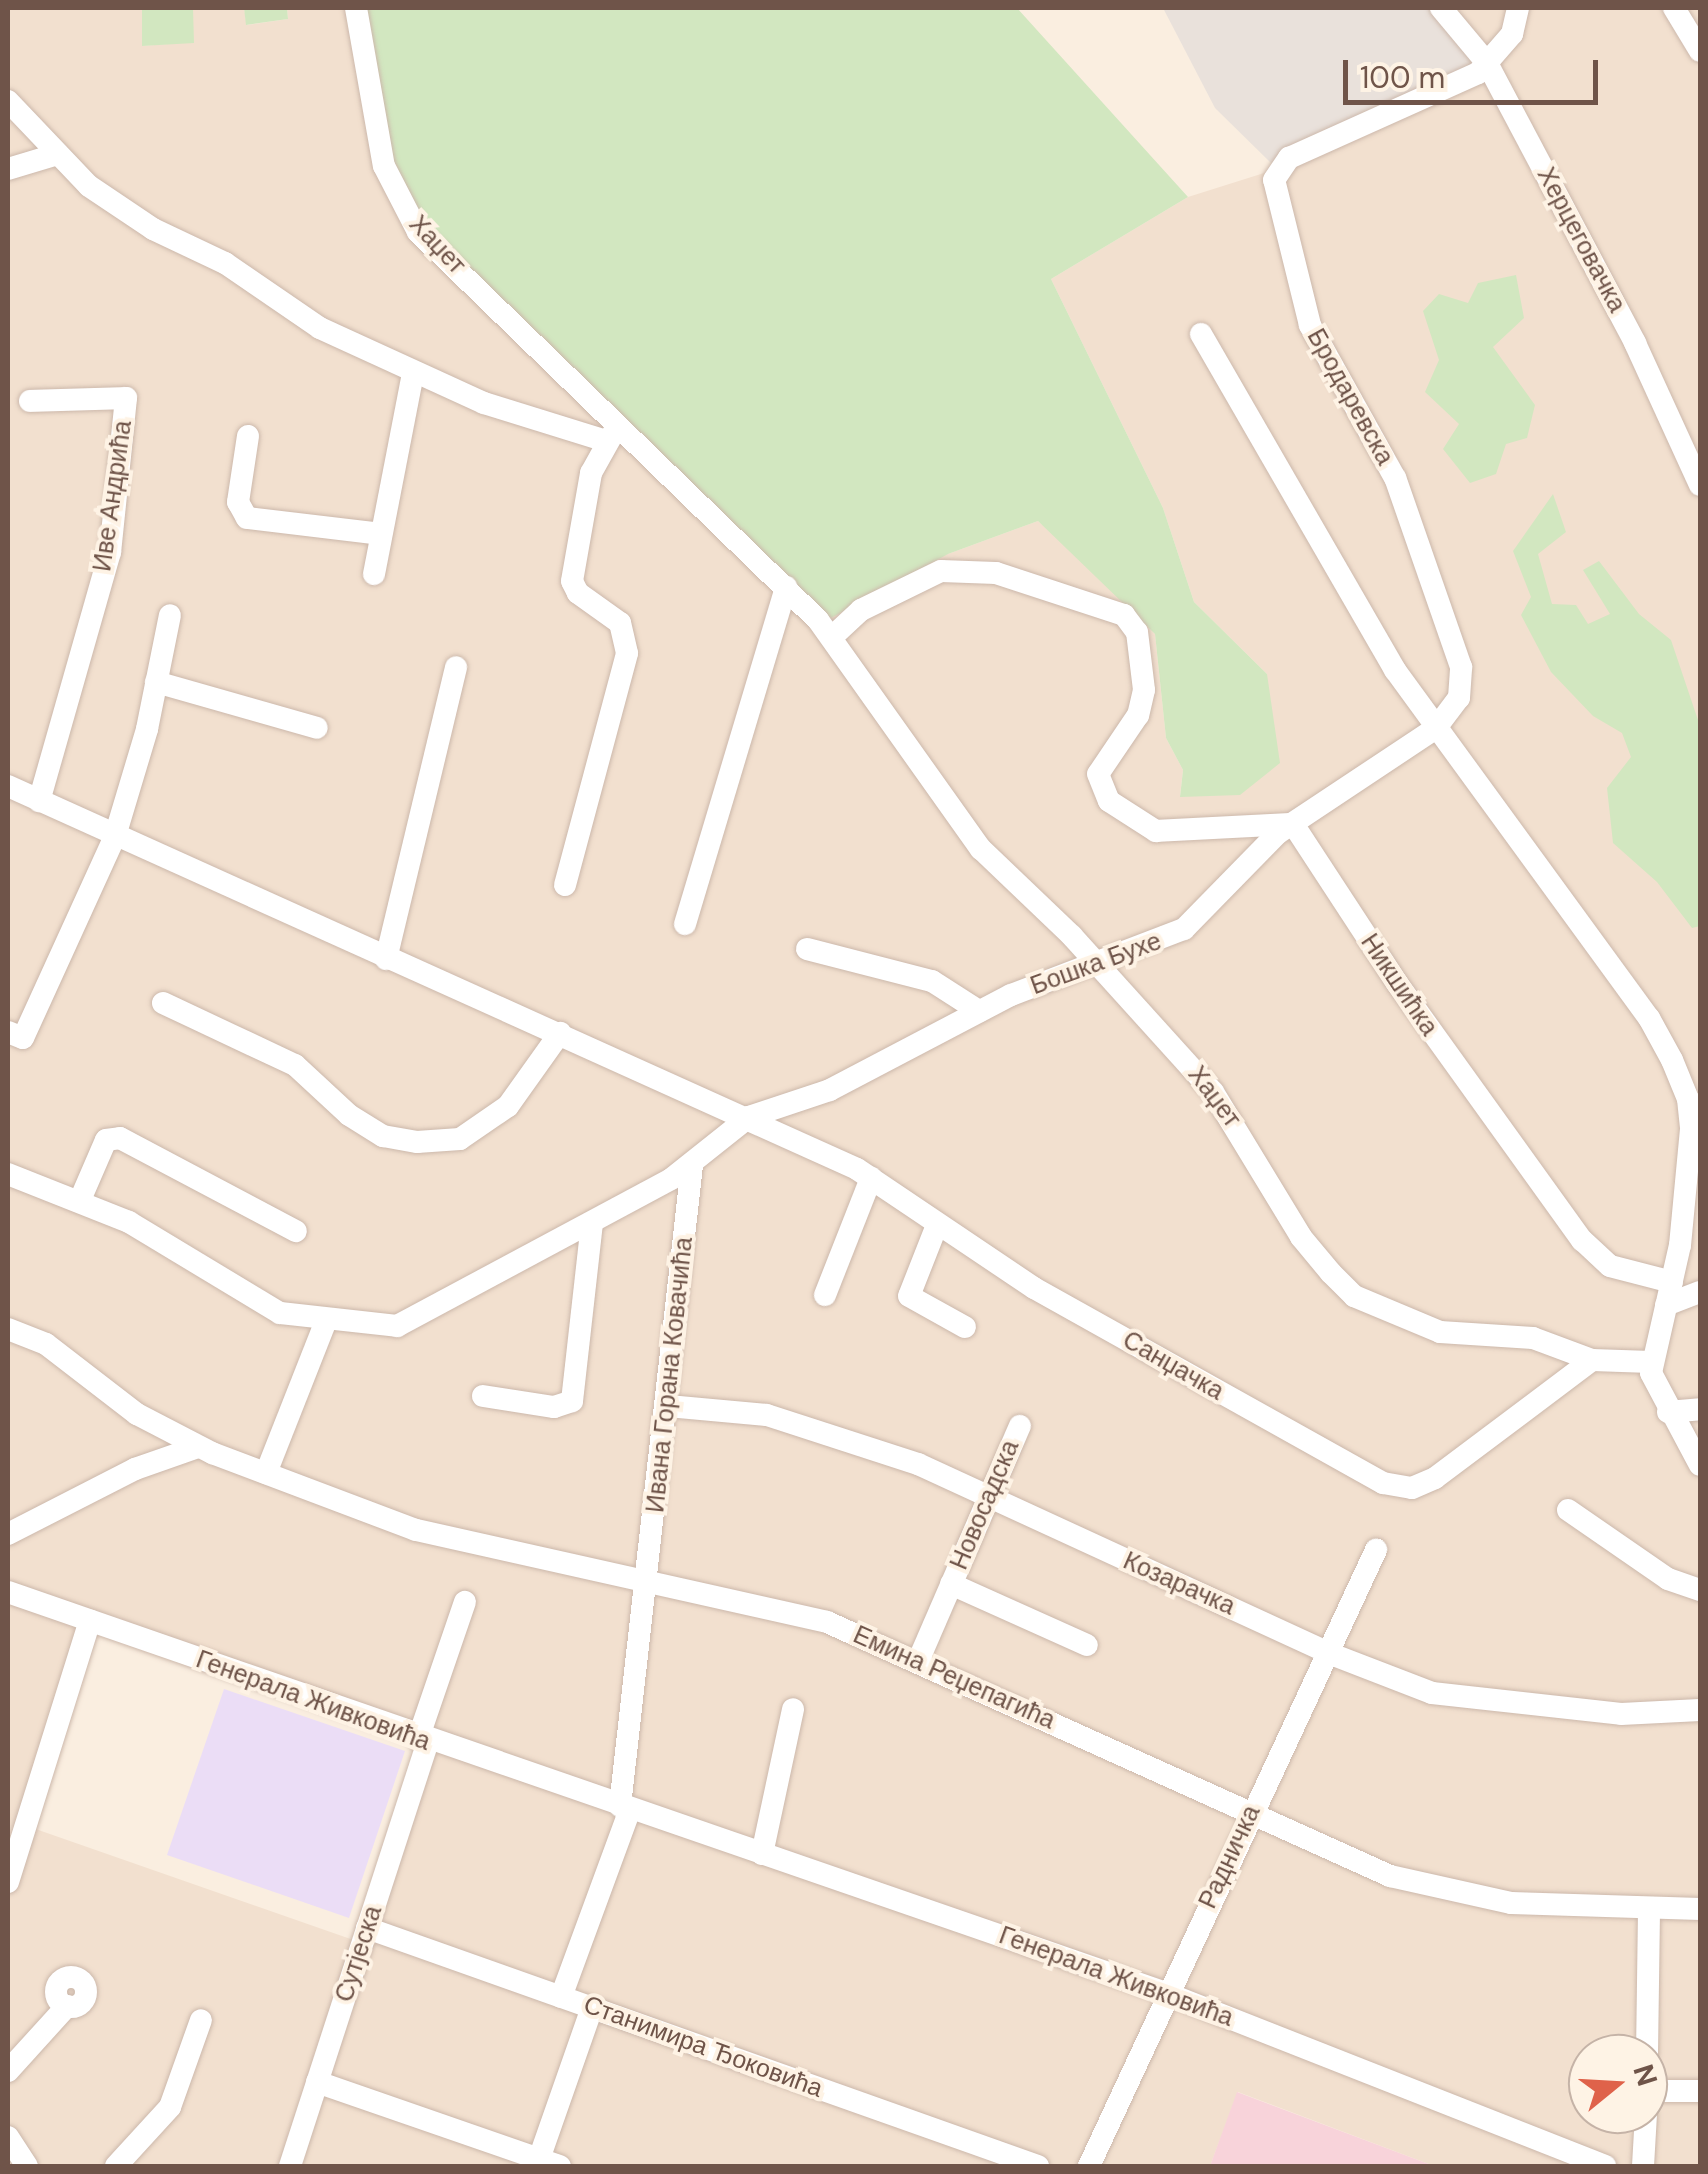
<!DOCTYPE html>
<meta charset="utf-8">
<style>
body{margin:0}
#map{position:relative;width:1708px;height:2174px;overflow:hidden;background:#faeee0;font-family:"DM Sans",sans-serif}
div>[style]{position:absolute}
.residential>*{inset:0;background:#f2e0cf}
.industrial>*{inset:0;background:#e9e1db}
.education>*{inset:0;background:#ebddf6}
.medical>*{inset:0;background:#f8d3da}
.green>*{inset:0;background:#d2e7c0}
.roads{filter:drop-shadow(0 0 2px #ccb8ab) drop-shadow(0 0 2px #ccb8ab)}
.minor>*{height:22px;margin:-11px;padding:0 11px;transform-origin:11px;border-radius:11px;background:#fff}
.minor>.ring{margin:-11px;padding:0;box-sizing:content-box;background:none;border:22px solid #fff;border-radius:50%}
span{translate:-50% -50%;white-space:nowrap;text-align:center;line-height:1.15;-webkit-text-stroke:8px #fef3e5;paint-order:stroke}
.street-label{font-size:25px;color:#6f5449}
.frame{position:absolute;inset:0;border:10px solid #6f5449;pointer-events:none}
.north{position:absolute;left:1568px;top:2034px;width:100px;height:100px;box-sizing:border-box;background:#fef3e5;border:2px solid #c5b3a7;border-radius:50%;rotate:72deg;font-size:28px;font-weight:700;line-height:40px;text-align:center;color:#6f5449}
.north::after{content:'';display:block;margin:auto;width:35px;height:45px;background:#df624a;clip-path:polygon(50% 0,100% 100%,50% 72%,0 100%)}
.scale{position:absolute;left:1343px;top:60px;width:255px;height:45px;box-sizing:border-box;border:5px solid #6f5449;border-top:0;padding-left:12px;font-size:30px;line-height:35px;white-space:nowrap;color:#6f5449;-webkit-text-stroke:8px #fef3e5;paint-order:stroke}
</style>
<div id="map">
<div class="residential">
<i style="clip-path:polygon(evenodd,8px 8px,142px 8px,142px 46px,193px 42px,193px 8px,244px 8px,247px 25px,288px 19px,287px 8px,355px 8px,948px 554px,1038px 521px,1099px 574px,1155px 634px,1166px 738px,1183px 770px,1180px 796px,1267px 674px,1194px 602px,1163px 508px,1051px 279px,1188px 197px,1277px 169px,1441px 8px,1700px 8px,1700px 2166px,1434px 2166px,1238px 2092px,1210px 2166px,8px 2166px,8px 8px,99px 1625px,428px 1743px,362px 1943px,27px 1826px,99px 1625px,8px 8px,1588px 2054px,1648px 2054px,1648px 2114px,1588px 2114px,1588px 2054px)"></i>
</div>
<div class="industrial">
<i style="clip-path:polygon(1163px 8px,1441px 8px,1487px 63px,1277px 169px,1215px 108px)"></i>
</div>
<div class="education">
<i style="clip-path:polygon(224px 1689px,405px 1751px,349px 1918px,167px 1855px)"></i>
</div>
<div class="medical">
<i style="clip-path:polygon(1237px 2092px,1434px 2166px,1210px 2166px)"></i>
</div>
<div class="green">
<i style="clip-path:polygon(142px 8px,193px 8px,194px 43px,142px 46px)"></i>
<i style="clip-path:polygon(244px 8px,287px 8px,288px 19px,246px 25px)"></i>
<i style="clip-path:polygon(355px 8px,1017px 8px,1188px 197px,1051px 279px,1163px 508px,1194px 602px,1267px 674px,1280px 763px,1240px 795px,1180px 797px,1183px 770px,1166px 738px,1155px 634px,1038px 521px,948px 554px,831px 618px,786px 587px,398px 200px)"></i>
<i style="clip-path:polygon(1516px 275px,1524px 318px,1493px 347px,1535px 405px,1527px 438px,1506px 444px,1496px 474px,1470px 483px,1443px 449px,1459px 424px,1425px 392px,1439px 360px,1423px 311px,1439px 294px,1468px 303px,1478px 283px)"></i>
<i style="clip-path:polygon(1553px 494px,1566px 532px,1538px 554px,1552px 604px,1576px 605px,1588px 624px,1610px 614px,1583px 570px,1599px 561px,1639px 614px,1671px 640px,1700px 726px,1700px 926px,1692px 928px,1657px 882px,1613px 843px,1607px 788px,1631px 757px,1622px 733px,1593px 716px,1551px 672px,1521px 615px,1531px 597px,1513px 551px)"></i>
</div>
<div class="roads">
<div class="minor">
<i style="left:356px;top:8px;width:160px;rotate:80deg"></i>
<i style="left:384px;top:166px;width:74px;rotate:62.7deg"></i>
<i style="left:418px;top:232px;width:557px;rotate:44.13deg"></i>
<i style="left:818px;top:620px;width:281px;rotate:54.6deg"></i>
<i style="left:981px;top:849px;width:126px;rotate:43.7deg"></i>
<i style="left:1072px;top:936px;width:210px;rotate:47.9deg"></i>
<i style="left:1213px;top:1092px;width:170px;rotate:58.7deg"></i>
<i style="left:1301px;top:1237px;width:47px;rotate:50.2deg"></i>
<i style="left:1331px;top:1273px;width:33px;rotate:45deg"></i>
<i style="left:1354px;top:1296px;width:93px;rotate:22.7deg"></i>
<i style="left:1440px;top:1332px;width:93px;rotate:3.7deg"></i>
<i style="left:1533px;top:1338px;width:63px;rotate:20.4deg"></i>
<i style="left:1592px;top:1360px;width:59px;rotate:1.9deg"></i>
<i style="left:1441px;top:8px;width:72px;rotate:50.1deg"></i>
<i style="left:1487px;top:63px;width:317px;rotate:62.1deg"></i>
<i style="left:1635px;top:343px;width:156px;rotate:65.4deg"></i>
<i style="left:1674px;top:8px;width:50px;rotate:58.8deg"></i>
<i style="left:8px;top:101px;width:117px;rotate:46.4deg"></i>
<i style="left:89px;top:186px;width:77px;rotate:33.9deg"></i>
<i style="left:153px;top:229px;width:80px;rotate:25.3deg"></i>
<i style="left:225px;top:263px;width:115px;rotate:34.4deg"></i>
<i style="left:320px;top:328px;width:180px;rotate:24.6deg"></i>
<i style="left:484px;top:403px;width:128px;rotate:17.3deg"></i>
<i style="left:8px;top:169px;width:52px;rotate:-16.7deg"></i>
<i style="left:1201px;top:334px;width:388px;rotate:60deg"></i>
<i style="left:1395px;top:670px;width:431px;rotate:53.9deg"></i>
<i style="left:1649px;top:1018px;width:48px;rotate:61.3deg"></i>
<i style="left:1672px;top:1060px;width:42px;rotate:67.7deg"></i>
<i style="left:1688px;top:1099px;width:30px;rotate:84deg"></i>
<i style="left:1691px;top:1129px;width:117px;rotate:95.4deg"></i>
<i style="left:1680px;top:1245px;width:131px;rotate:102.8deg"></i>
<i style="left:1651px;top:1373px;width:104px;rotate:62deg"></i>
<i style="left:30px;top:401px;width:96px;rotate:-1.8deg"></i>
<i style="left:126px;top:398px;width:155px;rotate:95.9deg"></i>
<i style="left:110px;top:552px;width:259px;rotate:105.9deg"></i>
<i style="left:248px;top:436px;width:67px;rotate:98.6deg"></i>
<i style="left:238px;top:502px;width:18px;rotate:61deg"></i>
<i style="left:247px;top:518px;width:135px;rotate:6.8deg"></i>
<i style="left:374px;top:574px;width:205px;rotate:-79deg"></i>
<i style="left:832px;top:637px;width:40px;rotate:-43deg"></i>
<i style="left:861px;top:610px;width:89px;rotate:-26deg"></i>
<i style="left:941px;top:571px;width:55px;rotate:2.1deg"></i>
<i style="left:996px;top:573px;width:135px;rotate:18.2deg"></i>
<i style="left:1124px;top:615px;width:21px;rotate:53deg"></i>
<i style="left:1137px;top:632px;width:58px;rotate:83.1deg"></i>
<i style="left:1144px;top:690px;width:26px;rotate:103deg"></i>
<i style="left:1138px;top:715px;width:71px;rotate:124.1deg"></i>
<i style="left:1098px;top:774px;width:29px;rotate:68deg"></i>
<i style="left:1109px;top:801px;width:56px;rotate:32.6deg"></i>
<i style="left:1156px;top:831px;width:133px;rotate:-3deg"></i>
<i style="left:156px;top:682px;width:167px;rotate:15.9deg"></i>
<i style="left:8px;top:786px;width:931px;rotate:24.28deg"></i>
<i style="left:857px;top:1169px;width:213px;rotate:33.9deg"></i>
<i style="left:1034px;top:1288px;width:400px;rotate:29.2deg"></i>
<i style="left:1383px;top:1483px;width:29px;rotate:10deg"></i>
<i style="left:1412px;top:1488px;width:25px;rotate:-23deg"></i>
<i style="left:1435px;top:1478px;width:196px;rotate:-36.9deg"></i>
<i style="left:1293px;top:824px;width:190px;rotate:56.8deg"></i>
<i style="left:1397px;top:983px;width:317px;rotate:54.3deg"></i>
<i style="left:1582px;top:1240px;width:38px;rotate:43deg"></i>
<i style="left:1610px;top:1266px;width:64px;rotate:14.5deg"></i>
<i style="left:565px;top:885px;width:240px;rotate:-75deg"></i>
<i style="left:627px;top:653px;width:31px;rotate:-103deg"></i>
<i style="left:620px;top:623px;width:52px;rotate:-144.5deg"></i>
<i style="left:578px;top:593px;width:13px;rotate:-117deg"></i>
<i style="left:572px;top:581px;width:110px;rotate:-80deg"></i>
<i style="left:591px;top:473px;width:49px;rotate:-60.8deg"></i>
<i style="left:685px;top:924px;width:352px;rotate:-73.3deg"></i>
<i style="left:807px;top:949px;width:129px;rotate:14.4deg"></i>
<i style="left:932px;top:981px;width:56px;rotate:32.6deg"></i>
<i style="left:386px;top:959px;width:300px;rotate:-76.5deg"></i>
<i style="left:163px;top:1003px;width:146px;rotate:25.2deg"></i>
<i style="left:295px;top:1065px;width:74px;rotate:42.8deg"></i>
<i style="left:349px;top:1115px;width:40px;rotate:32deg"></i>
<i style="left:383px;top:1136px;width:35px;rotate:10deg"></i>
<i style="left:417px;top:1142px;width:43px;rotate:-4deg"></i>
<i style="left:460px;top:1139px;width:58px;rotate:-34.5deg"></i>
<i style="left:508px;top:1106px;width:90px;rotate:-54.5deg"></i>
<i style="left:8px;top:1032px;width:16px;rotate:22deg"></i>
<i style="left:23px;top:1038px;width:222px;rotate:-65.5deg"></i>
<i style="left:115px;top:836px;width:112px;rotate:-73.3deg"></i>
<i style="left:147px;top:729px;width:116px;rotate:-78.6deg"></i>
<i style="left:8px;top:1174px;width:130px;rotate:21.6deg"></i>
<i style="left:129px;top:1222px;width:176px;rotate:31.1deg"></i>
<i style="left:280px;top:1313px;width:118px;rotate:6.3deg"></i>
<i style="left:397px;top:1326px;width:311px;rotate:-28.2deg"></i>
<i style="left:671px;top:1179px;width:100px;rotate:-38.5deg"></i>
<i style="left:749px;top:1117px;width:85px;rotate:-18.4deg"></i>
<i style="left:830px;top:1090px;width:204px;rotate:-27.7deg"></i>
<i style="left:1011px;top:995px;width:185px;rotate:-20.9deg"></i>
<i style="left:1184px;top:929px;width:134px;rotate:-45.6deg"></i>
<i style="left:1278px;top:833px;width:190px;rotate:-33.6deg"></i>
<i style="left:1436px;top:728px;width:38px;rotate:-53deg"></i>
<i style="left:1459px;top:698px;width:31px;rotate:-86deg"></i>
<i style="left:1461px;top:667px;width:200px;rotate:-109.2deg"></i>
<i style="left:1395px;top:478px;width:175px;rotate:-119.1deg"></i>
<i style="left:1310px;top:325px;width:149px;rotate:-103.9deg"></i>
<i style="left:1274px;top:180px;width:27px;rotate:-56deg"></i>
<i style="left:1289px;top:158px;width:207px;rotate:-24.2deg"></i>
<i style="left:1478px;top:73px;width:52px;rotate:-48.9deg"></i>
<i style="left:1512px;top:34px;width:27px;rotate:-77deg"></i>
<i style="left:80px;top:1200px;width:65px;rotate:-66.6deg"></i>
<i style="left:106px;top:1140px;width:14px;rotate:-8deg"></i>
<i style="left:120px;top:1138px;width:199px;rotate:27.9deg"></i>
<i style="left:937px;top:1225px;width:76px;rotate:111.5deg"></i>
<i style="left:909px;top:1296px;width:64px;rotate:29deg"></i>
<i style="left:825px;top:1295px;width:126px;rotate:-68.5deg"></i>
<i style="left:1666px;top:1305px;width:36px;rotate:-21deg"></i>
<i style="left:8px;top:1329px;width:41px;rotate:21.5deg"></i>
<i style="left:46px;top:1344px;width:115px;rotate:37.6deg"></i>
<i style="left:137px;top:1414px;width:85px;rotate:27.5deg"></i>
<i style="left:212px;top:1453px;width:218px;rotate:20.7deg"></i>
<i style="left:416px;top:1530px;width:421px;rotate:12.6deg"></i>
<i style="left:827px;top:1622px;width:618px;rotate:24.28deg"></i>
<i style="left:1390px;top:1876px;width:124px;rotate:12.6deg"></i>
<i style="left:1511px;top:1903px;width:189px;rotate:1.8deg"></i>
<i style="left:483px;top:1396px;width:72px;rotate:8.8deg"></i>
<i style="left:554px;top:1407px;width:19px;rotate:-18deg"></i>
<i style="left:572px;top:1401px;width:179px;rotate:-83.6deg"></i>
<i style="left:668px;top:1406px;width:99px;rotate:5.2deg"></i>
<i style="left:767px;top:1415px;width:159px;rotate:18deg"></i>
<i style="left:918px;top:1464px;width:455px;rotate:24.7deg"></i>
<i style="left:1331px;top:1654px;width:108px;rotate:21.1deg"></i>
<i style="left:1432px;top:1693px;width:190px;rotate:6.3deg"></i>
<i style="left:1621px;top:1714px;width:79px;rotate:-2.9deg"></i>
<i style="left:1668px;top:1412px;width:32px;rotate:-5deg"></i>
<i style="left:266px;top:1473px;width:161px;rotate:-68.5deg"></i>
<i style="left:1568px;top:1510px;width:121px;rotate:34.6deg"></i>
<i style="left:1668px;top:1579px;width:34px;rotate:19deg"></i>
<i style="left:8px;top:1534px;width:143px;rotate:-27.1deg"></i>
<i style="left:135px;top:1469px;width:67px;rotate:-19.2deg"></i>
<i style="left:951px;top:1584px;width:149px;rotate:24.2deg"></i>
<i style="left:8px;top:1592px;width:1225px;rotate:19.1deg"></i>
<i style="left:1166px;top:1993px;width:472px;rotate:21.5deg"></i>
<i style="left:919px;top:1659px;width:254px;rotate:-66.6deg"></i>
<i style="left:418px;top:1739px;width:145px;rotate:-71.1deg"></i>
<i style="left:620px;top:1806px;width:645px;rotate:-83.59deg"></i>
<i style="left:762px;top:1854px;width:148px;rotate:-77.9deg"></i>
<i style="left:8px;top:1882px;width:274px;rotate:-72.6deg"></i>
<i style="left:367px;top:1928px;width:712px;rotate:19.53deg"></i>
<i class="ring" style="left:56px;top:1977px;width:8px;height:8px"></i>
<i style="left:561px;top:1997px;width:200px;rotate:-69.8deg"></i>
<i style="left:1647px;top:2054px;width:144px;rotate:-89.2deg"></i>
<i style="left:8px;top:2071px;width:88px;rotate:-47.8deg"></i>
<i style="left:317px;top:2082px;width:257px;rotate:19.1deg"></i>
<i style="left:1648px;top:2091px;width:52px"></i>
<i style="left:8px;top:2137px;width:35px;rotate:57deg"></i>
<i style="left:539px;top:2159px;width:160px;rotate:-70.7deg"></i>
<i style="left:116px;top:2166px;width:80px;rotate:-47.5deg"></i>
<i style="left:170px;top:2107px;width:92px;rotate:-70.4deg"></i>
<i style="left:290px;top:2166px;width:446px;rotate:-72deg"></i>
<i style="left:1089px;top:2166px;width:680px;rotate:-65.02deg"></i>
<i style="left:1643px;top:2166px;width:52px;rotate:-86.7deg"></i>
</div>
</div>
<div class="street-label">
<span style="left:1581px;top:240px;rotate:62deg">Херцеговачка</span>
<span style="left:437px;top:245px;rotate:47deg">Хаџет</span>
<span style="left:1350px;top:397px;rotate:61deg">Бродаревска</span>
<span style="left:113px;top:496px;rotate:-82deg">Иве Андрића</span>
<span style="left:1096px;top:964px;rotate:-20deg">Бошка Бухе</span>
<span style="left:1399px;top:985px;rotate:56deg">Никшићка</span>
<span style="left:1214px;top:1097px;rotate:53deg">Хаџет</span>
<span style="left:1173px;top:1366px;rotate:30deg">Санџачка</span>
<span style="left:670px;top:1375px;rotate:-84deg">Ивана Горана Ковачића</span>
<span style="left:985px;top:1505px;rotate:-67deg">Новосадска</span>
<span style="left:1179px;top:1584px;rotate:24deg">Козарачка</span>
<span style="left:954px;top:1678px;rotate:24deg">Емина Реџепагића</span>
<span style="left:313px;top:1701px;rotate:20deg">Генерала Живковића</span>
<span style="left:1230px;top:1857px;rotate:-65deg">Радничка</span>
<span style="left:359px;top:1954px;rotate:-72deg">Сутјеска</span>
<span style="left:1116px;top:1977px;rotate:20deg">Генерала Живковића</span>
<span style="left:703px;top:2047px;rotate:20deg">Станимира Ђоковића</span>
</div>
<div class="frame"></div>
<div class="north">N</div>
<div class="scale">100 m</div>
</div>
